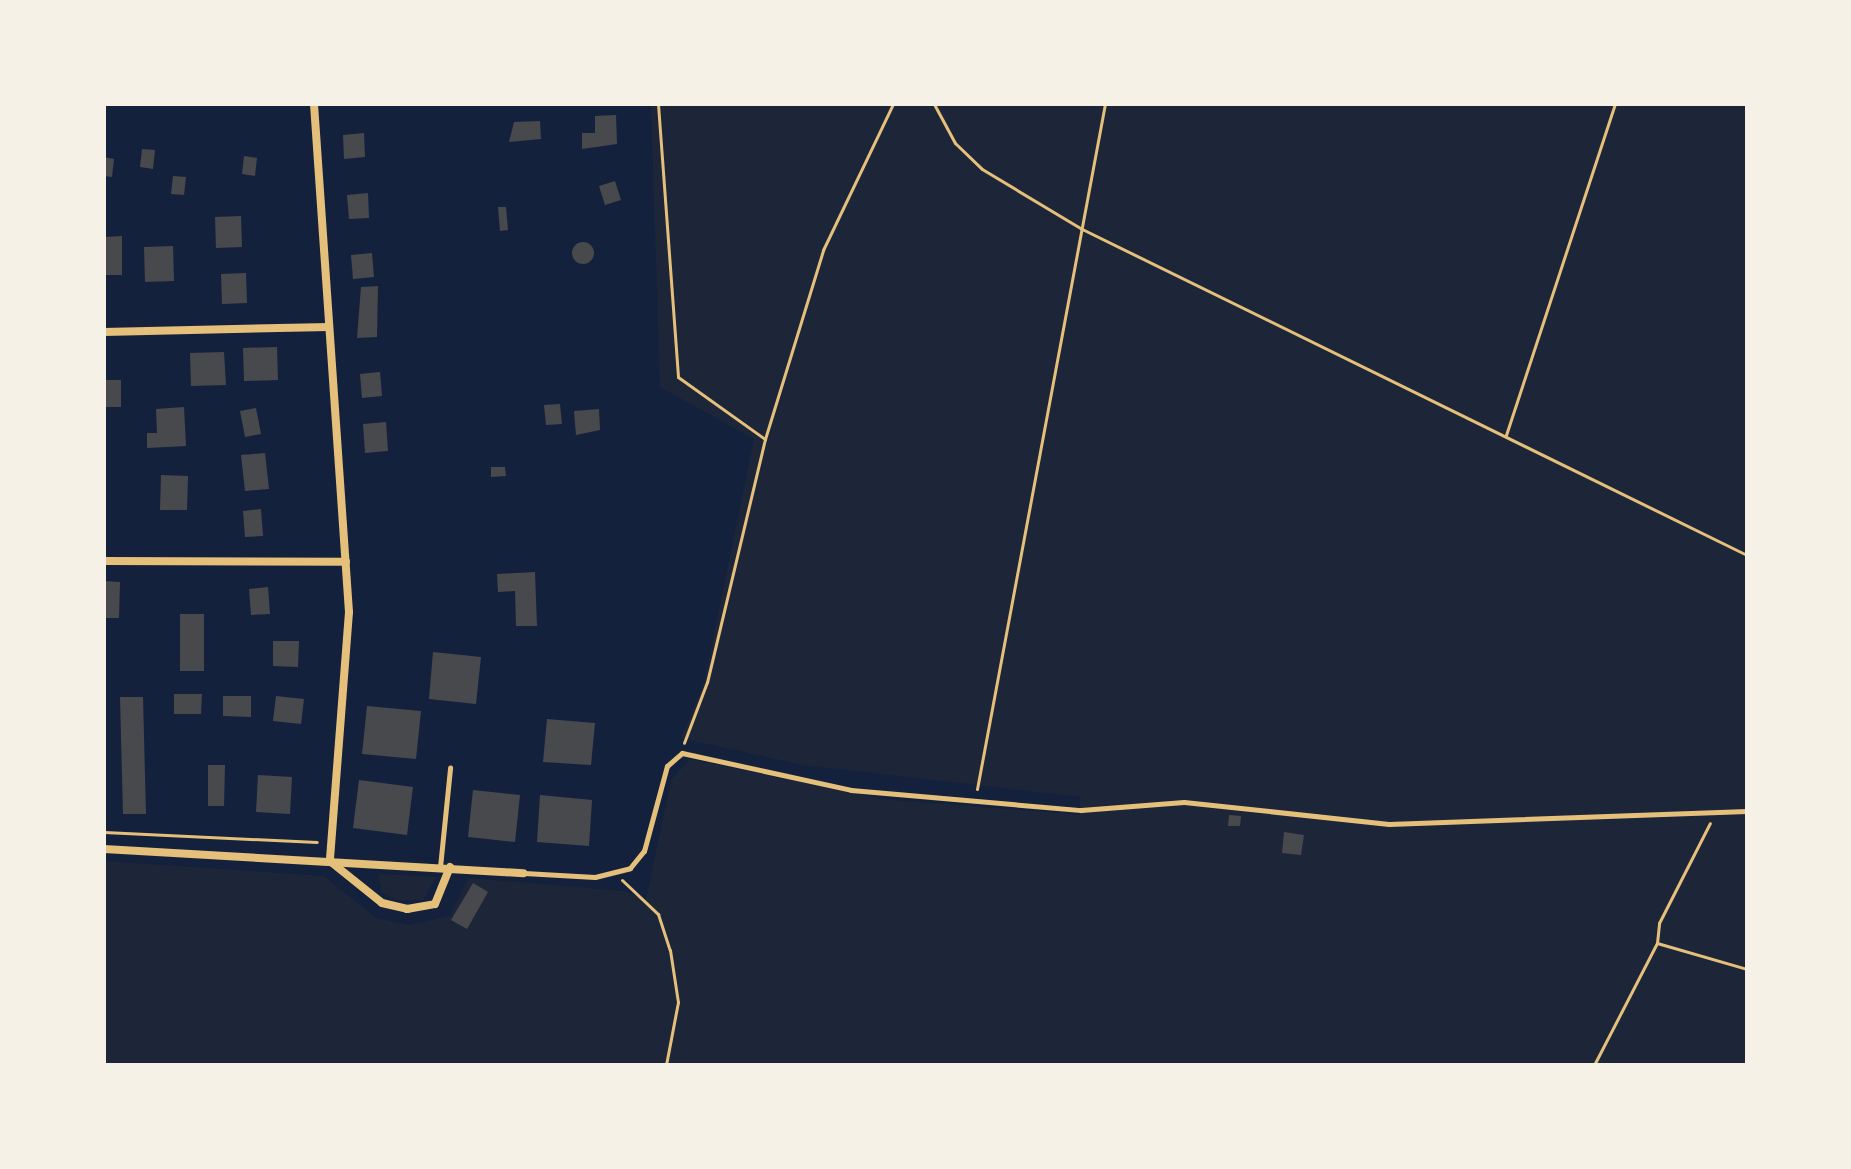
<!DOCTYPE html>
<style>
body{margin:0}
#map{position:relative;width:1851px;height:1169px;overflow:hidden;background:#14213d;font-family:"DM Sans",sans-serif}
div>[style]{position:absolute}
.green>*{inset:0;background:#1d2539}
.building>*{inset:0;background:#48494c}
.round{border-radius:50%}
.path>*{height:3px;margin:-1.5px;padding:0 1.5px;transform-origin:1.5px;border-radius:1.5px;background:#e5c07b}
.service>*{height:5px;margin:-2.5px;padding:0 2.5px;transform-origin:2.5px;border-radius:2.5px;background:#e5c07b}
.minor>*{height:8px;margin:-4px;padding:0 4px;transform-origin:4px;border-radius:4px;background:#e5c07b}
span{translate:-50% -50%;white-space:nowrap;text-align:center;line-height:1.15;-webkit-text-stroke:7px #f6f1e7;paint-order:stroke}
.frame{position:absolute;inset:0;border:106px solid #f6f1e7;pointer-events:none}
</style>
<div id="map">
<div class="green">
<i style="clip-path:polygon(651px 104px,1747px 104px,1747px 1065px,104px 1065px,104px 861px,324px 876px,376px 918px,409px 925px,450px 916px,469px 878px,624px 891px,646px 900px,671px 780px,690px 759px,882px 799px,1080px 815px,1080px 797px,803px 765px,681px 738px,704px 683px,754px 439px,660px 387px)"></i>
<i style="clip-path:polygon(378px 874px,436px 877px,423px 900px,395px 900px,382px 892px)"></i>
</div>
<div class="building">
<i style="clip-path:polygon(616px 115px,617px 144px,582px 149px,582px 133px,595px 133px,595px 116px)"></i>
<i style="clip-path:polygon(540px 121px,541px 139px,509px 142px,514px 122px)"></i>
<i style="clip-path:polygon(364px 133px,365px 157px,344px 159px,343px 135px)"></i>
<i style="clip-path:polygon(142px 149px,155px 150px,153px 169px,140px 167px)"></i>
<i style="clip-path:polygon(244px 156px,257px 158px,255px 176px,242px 174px)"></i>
<i style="clip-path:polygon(104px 157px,114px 159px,112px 177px,104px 176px)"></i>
<i style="clip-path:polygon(173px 176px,186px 177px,184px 195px,171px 194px)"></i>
<i style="clip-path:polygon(615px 181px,621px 200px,605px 205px,599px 186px)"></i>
<i style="clip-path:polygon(368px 193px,369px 218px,349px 219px,347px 195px)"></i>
<i style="clip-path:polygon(498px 207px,506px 207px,508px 230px,500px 231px)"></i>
<i style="clip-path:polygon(241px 216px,242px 247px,216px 248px,215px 217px)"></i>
<i style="clip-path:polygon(122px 236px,122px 275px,104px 275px,104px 237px)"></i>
<i class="round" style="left:572px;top:242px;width:22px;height:22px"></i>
<i style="clip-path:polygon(173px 246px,174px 281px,145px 282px,144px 247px)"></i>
<i style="clip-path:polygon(372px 253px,374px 277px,353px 279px,351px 255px)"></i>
<i style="clip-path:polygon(246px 273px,247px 303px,222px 304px,221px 274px)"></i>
<i style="clip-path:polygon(378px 286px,377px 337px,357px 338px,361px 287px)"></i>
<i style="clip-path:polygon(277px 347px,278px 380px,244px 381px,243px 348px)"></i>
<i style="clip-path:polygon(224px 352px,226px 385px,191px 386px,190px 353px)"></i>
<i style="clip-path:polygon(380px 372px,382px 396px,362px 398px,360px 374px)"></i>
<i style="clip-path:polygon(104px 380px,121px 380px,121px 407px,104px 407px)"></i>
<i style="clip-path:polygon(560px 404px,562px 424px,546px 425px,544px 405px)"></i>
<i style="clip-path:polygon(184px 407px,186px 446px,147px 448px,147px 433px,157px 433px,156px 409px)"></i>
<i style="clip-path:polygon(256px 408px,261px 434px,245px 437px,240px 411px)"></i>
<i style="clip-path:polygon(599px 409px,600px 430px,576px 435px,574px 411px)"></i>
<i style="clip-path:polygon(386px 422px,388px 451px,365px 453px,363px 424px)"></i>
<i style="clip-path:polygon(265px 453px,269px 489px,245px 491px,241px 455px)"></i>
<i style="clip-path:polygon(491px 467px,505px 467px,506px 476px,491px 477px)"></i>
<i style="clip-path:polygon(161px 475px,188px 476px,187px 510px,160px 510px)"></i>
<i style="clip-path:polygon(261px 509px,263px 536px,245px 537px,243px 511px)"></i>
<i style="clip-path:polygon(535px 572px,537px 626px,516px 626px,515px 591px,498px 592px,497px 574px)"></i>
<i style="clip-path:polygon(104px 581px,120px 582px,119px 618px,104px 618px)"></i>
<i style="clip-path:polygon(268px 587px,270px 614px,251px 615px,249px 589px)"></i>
<i style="clip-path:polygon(180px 614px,204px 614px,204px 671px,180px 671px)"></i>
<i style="clip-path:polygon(273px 641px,299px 641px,298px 667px,273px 666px)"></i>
<i style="clip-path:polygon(433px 652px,481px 657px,476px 704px,429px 699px)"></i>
<i style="clip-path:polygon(174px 694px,202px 694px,201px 714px,174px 714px)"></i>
<i style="clip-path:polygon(223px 696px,251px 696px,251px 717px,223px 716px)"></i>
<i style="clip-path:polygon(276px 696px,304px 699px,301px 724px,273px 721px)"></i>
<i style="clip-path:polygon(120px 697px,143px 697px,146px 814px,123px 814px)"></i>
<i style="clip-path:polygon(367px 706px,421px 711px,416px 759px,362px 754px)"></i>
<i style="clip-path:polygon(547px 719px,595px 723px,591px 765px,543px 762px)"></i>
<i style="clip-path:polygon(208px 765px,225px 765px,224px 806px,208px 806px)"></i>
<i style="clip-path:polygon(258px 775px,292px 777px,290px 814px,256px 812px)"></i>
<i style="clip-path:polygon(359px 780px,413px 787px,407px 835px,353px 828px)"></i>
<i style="clip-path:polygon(473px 790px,520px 795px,515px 842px,468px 837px)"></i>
<i style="clip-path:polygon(540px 795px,592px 800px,589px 846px,537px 842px)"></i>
<i style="clip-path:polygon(1229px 815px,1241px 816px,1240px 826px,1228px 826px)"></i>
<i style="clip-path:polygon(1284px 832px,1304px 835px,1301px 855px,1282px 853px)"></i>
<i style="clip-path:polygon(473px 883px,488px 892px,467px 929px,451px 920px)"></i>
</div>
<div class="path">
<i style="left:658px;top:104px;width:274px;rotate:85.8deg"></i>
<i style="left:678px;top:377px;width:107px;rotate:35.5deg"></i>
<i style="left:765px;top:439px;width:250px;rotate:103.4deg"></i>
<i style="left:707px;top:682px;width:65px;rotate:110.7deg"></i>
<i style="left:934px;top:104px;width:44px;rotate:61.7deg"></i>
<i style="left:955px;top:143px;width:37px;rotate:44deg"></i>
<i style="left:982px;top:169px;width:117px;rotate:31deg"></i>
<i style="left:1082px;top:229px;width:741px;rotate:26.12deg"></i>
<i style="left:1506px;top:435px;width:348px;rotate:-71.8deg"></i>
<i style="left:765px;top:439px;width:198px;rotate:-72.9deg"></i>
<i style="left:823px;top:250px;width:162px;rotate:-64.4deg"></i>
<i style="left:977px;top:789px;width:697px;rotate:-79.42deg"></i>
<i style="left:104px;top:832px;width:213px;rotate:2.7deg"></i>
<i style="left:622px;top:880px;width:50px;rotate:43.4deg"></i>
<i style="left:658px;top:914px;width:38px;rotate:72deg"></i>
<i style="left:670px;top:950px;width:53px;rotate:81.3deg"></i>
<i style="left:678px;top:1002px;width:64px;rotate:100.8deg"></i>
<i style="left:1657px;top:943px;width:20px;rotate:-84deg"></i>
<i style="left:1659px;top:923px;width:112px;rotate:-63deg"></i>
<i style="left:1594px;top:1065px;width:137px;rotate:-62.7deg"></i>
<i style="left:1657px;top:943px;width:94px;rotate:16.1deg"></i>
</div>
<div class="service">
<i style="left:440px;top:867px;width:100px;rotate:-84.2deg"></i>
<i style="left:524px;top:873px;width:71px;rotate:3.2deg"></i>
<i style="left:595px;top:877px;width:36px;rotate:-14deg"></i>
<i style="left:630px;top:868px;width:22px;rotate:-51deg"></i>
<i style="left:644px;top:851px;width:88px;rotate:-74.9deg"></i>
<i style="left:667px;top:766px;width:20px;rotate:-41deg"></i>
<i style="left:682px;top:753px;width:173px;rotate:12.3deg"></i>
<i style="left:851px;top:790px;width:231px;rotate:5deg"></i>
<i style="left:1081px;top:810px;width:103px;rotate:-4.4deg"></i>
<i style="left:1184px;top:802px;width:206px;rotate:6.1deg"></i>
<i style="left:1389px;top:824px;width:358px;rotate:-2.1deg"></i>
</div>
<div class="minor">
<i style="left:314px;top:104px;width:509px;rotate:86.06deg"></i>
<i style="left:349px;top:612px;width:250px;rotate:94.4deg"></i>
<i style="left:104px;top:332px;width:225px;rotate:-1.3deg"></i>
<i style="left:104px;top:561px;width:242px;rotate:0.2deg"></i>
<i style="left:104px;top:849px;width:420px;rotate:3.3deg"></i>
<i style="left:331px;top:862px;width:65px;rotate:38.8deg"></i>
<i style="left:382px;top:903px;width:26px;rotate:13deg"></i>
<i style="left:407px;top:909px;width:28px;rotate:-10deg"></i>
<i style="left:435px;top:904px;width:40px;rotate:-68deg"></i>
</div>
<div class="frame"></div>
</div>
